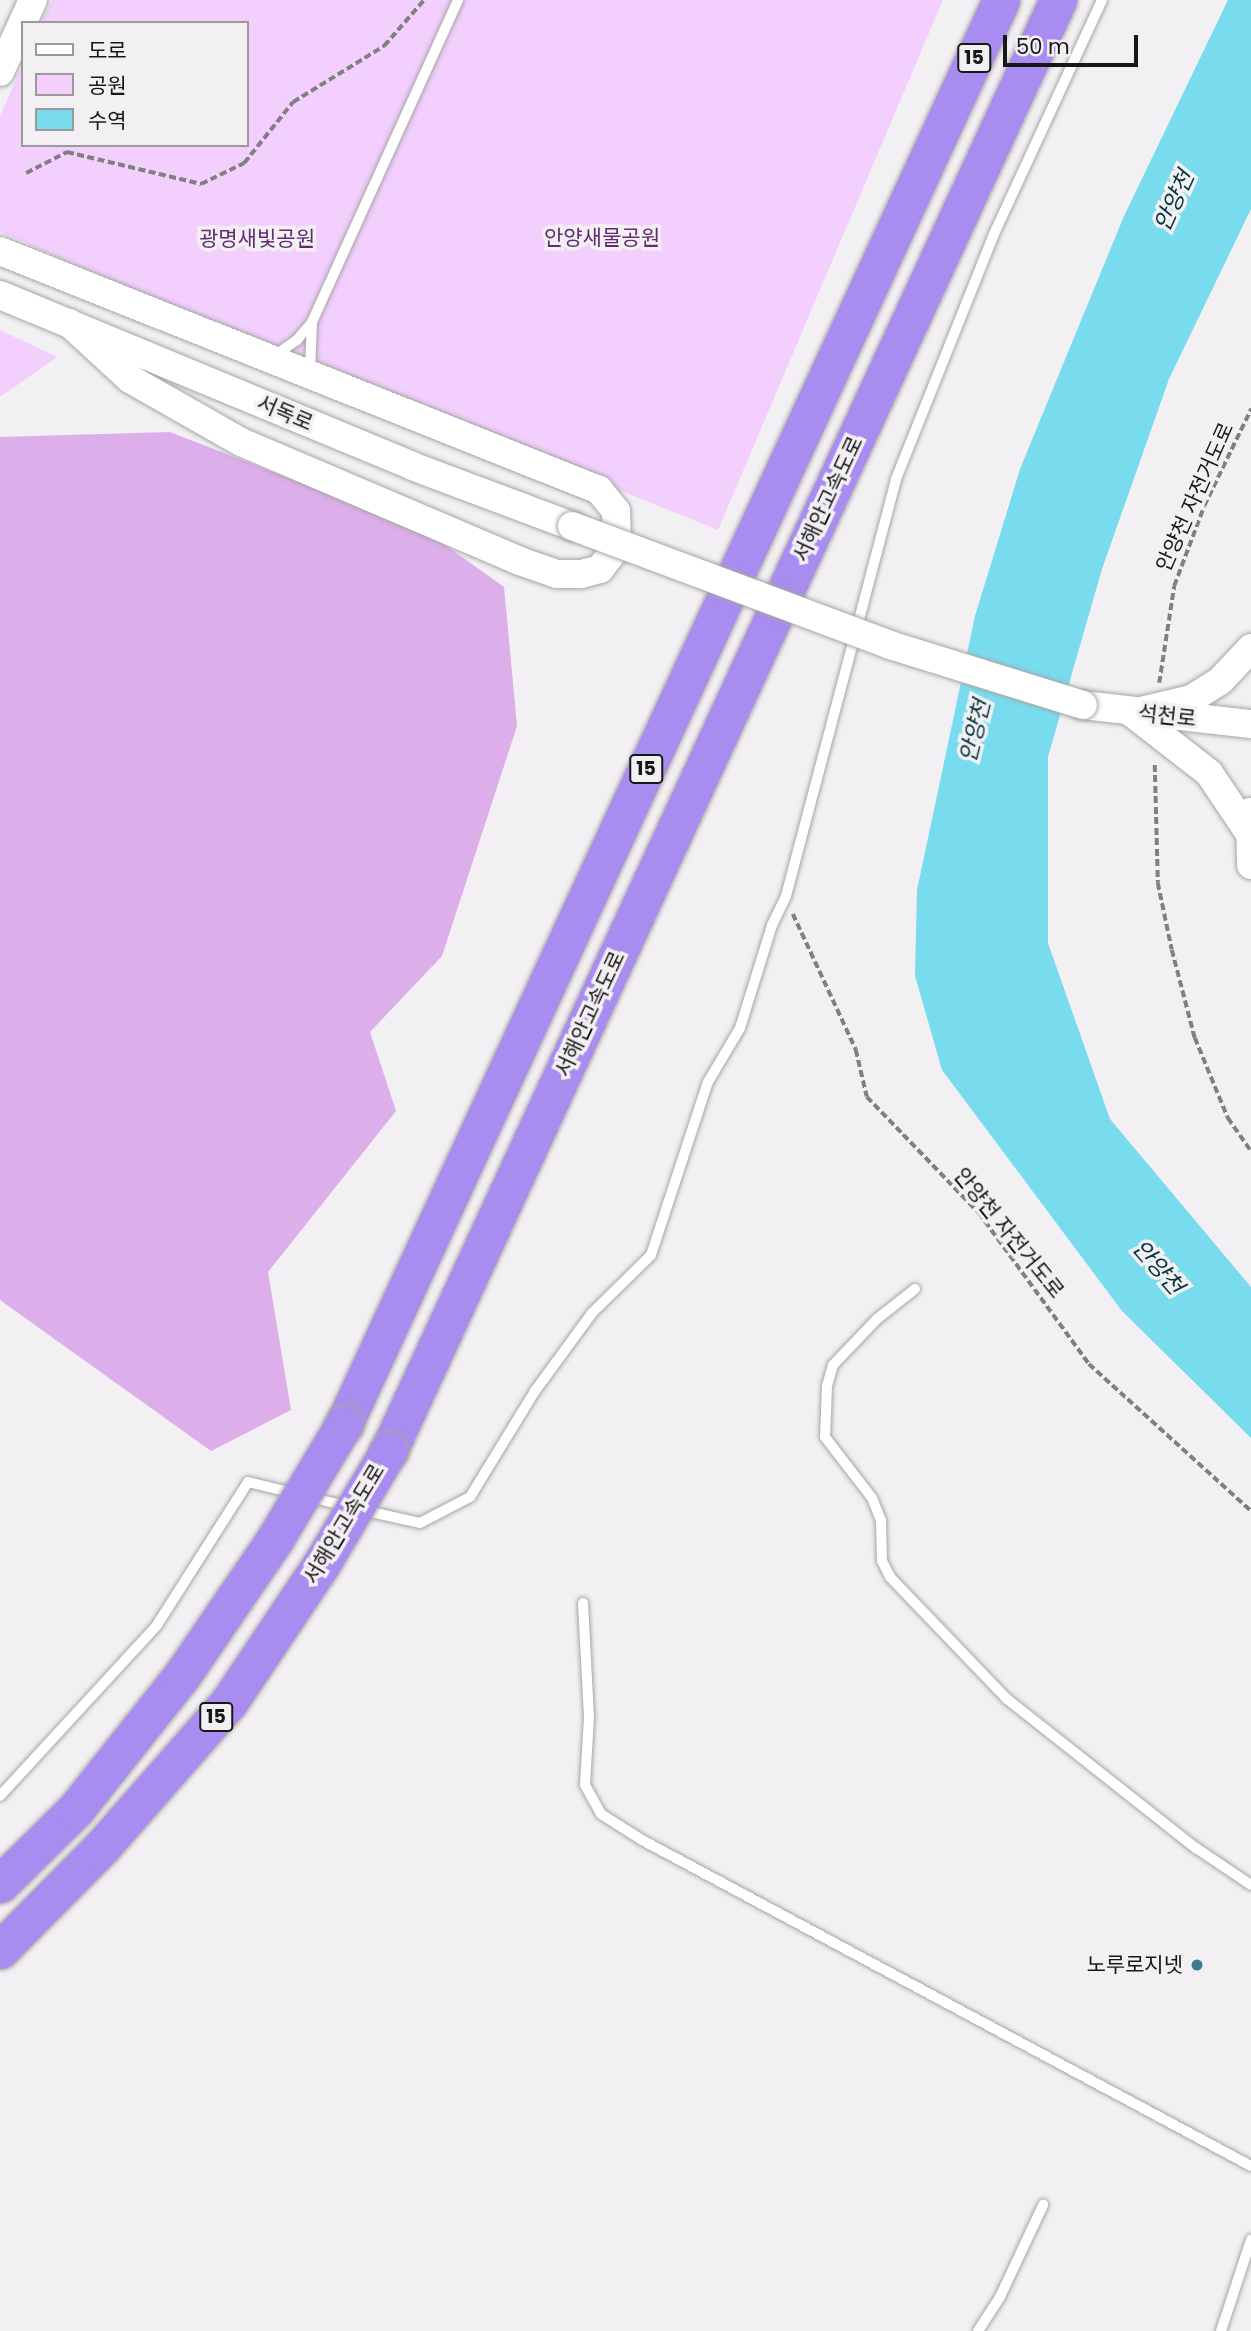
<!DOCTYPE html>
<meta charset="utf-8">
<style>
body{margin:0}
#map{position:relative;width:1251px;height:2331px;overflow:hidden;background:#f3f0f3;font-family:Poppins,"Noto Sans KR",sans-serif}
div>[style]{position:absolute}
.green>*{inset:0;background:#f2cffd}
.forest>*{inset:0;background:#dcaeea}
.water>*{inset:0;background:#78dcee}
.path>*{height:3.5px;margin-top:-1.75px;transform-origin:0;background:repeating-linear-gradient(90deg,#807f81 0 7px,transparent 0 10.5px)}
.roads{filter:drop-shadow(0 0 2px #a7a5a7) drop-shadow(0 0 2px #a7a5a7)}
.lane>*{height:10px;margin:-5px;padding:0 5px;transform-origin:5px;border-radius:5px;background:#fff}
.secondary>*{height:28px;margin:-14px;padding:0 14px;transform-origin:14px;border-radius:14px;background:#fff}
.highway>*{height:37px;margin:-18.5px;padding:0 18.5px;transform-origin:18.5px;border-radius:18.5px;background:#a98cf0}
.bridges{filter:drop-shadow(0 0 2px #a7a5a7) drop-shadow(0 0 2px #a7a5a7)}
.secondary-bridge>*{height:28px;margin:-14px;padding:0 14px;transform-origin:14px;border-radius:14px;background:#fff}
.highway-bridge>*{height:37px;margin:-18.5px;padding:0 18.5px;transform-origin:18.5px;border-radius:18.5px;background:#a98cf0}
.dots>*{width:19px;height:19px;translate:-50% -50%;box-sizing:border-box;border:4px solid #f3f0f3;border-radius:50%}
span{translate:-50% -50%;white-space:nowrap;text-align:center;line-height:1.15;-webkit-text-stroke:7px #f3f0f3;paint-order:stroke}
.shield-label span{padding:2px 5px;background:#f3f0f3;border:2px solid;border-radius:5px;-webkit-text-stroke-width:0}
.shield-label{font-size:19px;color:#171718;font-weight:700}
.park-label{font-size:21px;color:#622a71}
.street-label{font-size:21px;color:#171718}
.poi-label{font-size:21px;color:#171718}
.right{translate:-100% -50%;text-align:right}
.water-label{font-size:23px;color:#04363d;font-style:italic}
.legend{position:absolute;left:21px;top:21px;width:228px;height:126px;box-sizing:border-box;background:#f3f0f3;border:2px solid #9b999b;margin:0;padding:9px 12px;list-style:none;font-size:21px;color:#171718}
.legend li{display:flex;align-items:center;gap:14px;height:35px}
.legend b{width:35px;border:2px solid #9b999b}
.scale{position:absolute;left:1003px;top:35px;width:135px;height:32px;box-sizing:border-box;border:4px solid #171718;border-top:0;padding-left:9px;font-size:21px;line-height:24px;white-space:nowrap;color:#171718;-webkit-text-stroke:5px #f3f0f3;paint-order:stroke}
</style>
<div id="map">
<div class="green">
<i style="clip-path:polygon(52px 0,943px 0,718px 530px,306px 364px,0 232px,0 116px,23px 64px,23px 145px,247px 145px,247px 23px,41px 23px)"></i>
<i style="clip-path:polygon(0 330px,57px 357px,0 397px)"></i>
</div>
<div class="forest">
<i style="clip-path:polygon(170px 432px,427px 532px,504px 587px,517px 726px,442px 956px,370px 1032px,396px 1111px,268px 1272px,291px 1410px,211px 1451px,0 1300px,0 437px)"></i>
</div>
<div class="water">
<i style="clip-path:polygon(1228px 0,1251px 0,1251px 209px,1169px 379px,1102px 569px,1048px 757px,1048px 943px,1110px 1119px,1251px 1287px,1251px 1438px,1122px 1311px,942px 1070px,915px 976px,917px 890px,975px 616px,1020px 469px,1124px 216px)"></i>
</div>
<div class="path">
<i style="left:26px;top:173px;width:46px;rotate:-27.1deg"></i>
<i style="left:67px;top:152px;width:138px;rotate:13.4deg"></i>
<i style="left:201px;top:184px;width:48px;rotate:-26deg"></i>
<i style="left:244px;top:163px;width:78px;rotate:-51.2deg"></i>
<i style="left:293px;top:102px;width:107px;rotate:-31.6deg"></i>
<i style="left:384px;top:46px;width:61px;rotate:-49deg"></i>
<i style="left:1159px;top:683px;width:98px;rotate:-81.2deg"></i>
<i style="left:1174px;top:586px;width:85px;rotate:-69.4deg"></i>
<i style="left:1204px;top:506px;width:108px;rotate:-64.1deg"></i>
<i style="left:1155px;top:765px;width:118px;rotate:88.5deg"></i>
<i style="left:1158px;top:883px;width:68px;rotate:78.2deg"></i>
<i style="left:1172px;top:950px;width:91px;rotate:75.4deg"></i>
<i style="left:1195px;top:1038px;width:87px;rotate:67.6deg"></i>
<i style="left:1228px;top:1118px;width:40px;rotate:55.1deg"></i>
<i style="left:793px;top:914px;width:150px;rotate:65.1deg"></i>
<i style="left:856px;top:1050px;width:48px;rotate:76.8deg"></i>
<i style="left:867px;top:1097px;width:161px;rotate:46deg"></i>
<i style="left:979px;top:1213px;width:187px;rotate:53.9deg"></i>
<i style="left:1089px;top:1364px;width:219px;rotate:42.2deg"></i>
</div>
<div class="roads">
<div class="lane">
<i style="left:274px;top:356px;width:28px;rotate:-35deg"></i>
<i style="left:297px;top:340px;width:23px;rotate:-50deg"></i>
<i style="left:312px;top:322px;width:354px;rotate:-65.6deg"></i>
<i style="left:310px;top:370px;width:48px;rotate:-87.6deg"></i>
<i style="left:915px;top:1289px;width:48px;rotate:141.7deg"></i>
<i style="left:877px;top:1319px;width:64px;rotate:133.7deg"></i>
<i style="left:833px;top:1365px;width:22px;rotate:106deg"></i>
<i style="left:827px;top:1386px;width:51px;rotate:92.2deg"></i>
<i style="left:825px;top:1437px;width:77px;rotate:52.4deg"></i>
<i style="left:872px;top:1498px;width:24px;rotate:68deg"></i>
<i style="left:881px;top:1520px;width:41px;rotate:88.6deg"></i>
<i style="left:882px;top:1561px;width:18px;rotate:63deg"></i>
<i style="left:890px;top:1577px;width:169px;rotate:46.2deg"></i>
<i style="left:1007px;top:1699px;width:241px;rotate:38.3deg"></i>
<i style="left:1196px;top:1848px;width:66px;rotate:33.9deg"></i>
<i style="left:308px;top:1497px;width:40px;rotate:13deg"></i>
<i style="left:362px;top:1510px;width:59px;rotate:12.6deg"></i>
<i style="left:420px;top:1523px;width:56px;rotate:-27.5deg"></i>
<i style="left:470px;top:1497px;width:124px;rotate:-58.5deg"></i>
<i style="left:535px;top:1391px;width:97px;rotate:-53.8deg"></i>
<i style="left:592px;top:1313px;width:83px;rotate:-44.5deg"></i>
<i style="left:651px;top:1255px;width:182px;rotate:-71.8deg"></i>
<i style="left:708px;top:1082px;width:63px;rotate:-59.3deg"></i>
<i style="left:740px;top:1028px;width:108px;rotate:-72.7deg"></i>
<i style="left:772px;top:925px;width:32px;rotate:-64deg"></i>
<i style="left:786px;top:896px;width:431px;rotate:-75.2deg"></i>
<i style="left:896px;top:479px;width:262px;rotate:-68.2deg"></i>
<i style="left:993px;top:236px;width:260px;rotate:-65.2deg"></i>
<i style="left:583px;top:1603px;width:114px;rotate:87deg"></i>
<i style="left:589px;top:1717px;width:68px;rotate:93.4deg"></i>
<i style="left:585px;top:1785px;width:33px;rotate:61deg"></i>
<i style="left:601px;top:1814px;width:49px;rotate:32.4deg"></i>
<i style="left:642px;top:1840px;width:691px;rotate:28.16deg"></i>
<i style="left:0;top:1796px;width:232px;rotate:-47.4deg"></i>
<i style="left:157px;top:1625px;width:169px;rotate:-57.5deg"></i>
<i style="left:248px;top:1482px;width:46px;rotate:13.7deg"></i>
<i style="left:978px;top:2331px;width:40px;rotate:-57.1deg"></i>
<i style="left:1000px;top:2297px;width:102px;rotate:-64.9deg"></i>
<i style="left:1221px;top:2331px;width:96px;rotate:-71.8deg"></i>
</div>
<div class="secondary">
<i style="left:0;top:72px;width:79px;rotate:-65.4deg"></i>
<i style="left:0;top:251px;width:645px;rotate:21.75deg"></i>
<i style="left:599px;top:490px;width:27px;rotate:51deg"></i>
<i style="left:616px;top:511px;width:36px;rotate:88deg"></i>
<i style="left:617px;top:547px;width:28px;rotate:128deg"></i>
<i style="left:600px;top:569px;width:20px;rotate:165deg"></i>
<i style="left:581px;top:574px;width:24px;rotate:180deg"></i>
<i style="left:557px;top:574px;width:39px;rotate:-161deg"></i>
<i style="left:520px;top:561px;width:303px;rotate:-156.9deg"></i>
<i style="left:241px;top:442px;width:128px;rotate:-150.4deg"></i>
<i style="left:130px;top:379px;width:83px;rotate:-137.4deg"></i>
<i style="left:0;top:295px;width:446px;rotate:22.5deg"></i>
<i style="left:412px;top:466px;width:171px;rotate:20.6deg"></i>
<i style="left:1251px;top:648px;width:45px;rotate:133.2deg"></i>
<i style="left:1220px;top:681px;width:34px;rotate:148deg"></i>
<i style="left:1191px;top:699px;width:61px;rotate:166.7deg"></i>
<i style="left:1132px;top:713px;width:98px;rotate:37.9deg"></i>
<i style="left:1209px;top:773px;width:70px;rotate:56.1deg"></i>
<i style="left:1248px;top:831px;width:5px;rotate:-53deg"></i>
<i style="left:1083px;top:705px;width:169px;rotate:6.5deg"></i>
<i style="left:1250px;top:812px;width:53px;rotate:88.9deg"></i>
</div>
<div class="highway">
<i style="left:344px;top:1424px;width:1568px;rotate:-65.23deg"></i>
<i style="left:389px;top:1450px;width:1597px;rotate:-65.23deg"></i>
</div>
</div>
<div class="bridges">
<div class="secondary-bridge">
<i style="left:572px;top:526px;width:340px;rotate:20.5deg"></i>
<i style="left:890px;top:645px;width:202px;rotate:17.3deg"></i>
</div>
<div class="highway-bridge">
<i style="left:0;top:1884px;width:107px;rotate:-44.6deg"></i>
<i style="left:76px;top:1809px;width:172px;rotate:-51.6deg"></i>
<i style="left:183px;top:1674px;width:163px;rotate:-55.7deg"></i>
<i style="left:275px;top:1539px;width:134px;rotate:-59deg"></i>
<i style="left:0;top:1950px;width:145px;rotate:-45.3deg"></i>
<i style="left:102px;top:1847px;width:193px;rotate:-48.8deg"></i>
<i style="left:229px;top:1702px;width:167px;rotate:-56.2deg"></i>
<i style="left:322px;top:1563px;width:131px;rotate:-59.3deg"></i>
</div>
</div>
<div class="dots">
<i style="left:1197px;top:1965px;background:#3b7c8f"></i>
</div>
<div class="shield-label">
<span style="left:974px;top:58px">15</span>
<span style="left:646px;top:769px">15</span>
<span style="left:216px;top:1717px">15</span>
</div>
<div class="park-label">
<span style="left:602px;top:238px">안양새물공원</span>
<span style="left:257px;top:239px">광명새빛공원</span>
</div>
<div class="street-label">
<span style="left:285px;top:413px;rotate:23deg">서독로</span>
<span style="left:1195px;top:497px;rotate:-66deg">안양천 자전거도로</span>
<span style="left:828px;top:499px;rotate:-65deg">서해안고속도로</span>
<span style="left:1167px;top:716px;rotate:6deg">석천로</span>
<span style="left:590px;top:1014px;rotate:-65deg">서해안고속도로</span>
<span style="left:1009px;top:1233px;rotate:51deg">안양천 자전거도로</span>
<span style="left:344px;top:1524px;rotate:-59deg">서해안고속도로</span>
</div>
<div class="poi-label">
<span class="right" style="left:1183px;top:1965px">노루로지넷</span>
</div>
<div class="water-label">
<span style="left:1174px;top:201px;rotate:-65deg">안양천</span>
<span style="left:975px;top:731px;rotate:-76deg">안양천</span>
<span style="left:1158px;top:1267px;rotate:49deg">안양천</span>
</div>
<ul class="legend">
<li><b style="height:9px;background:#fff"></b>도로</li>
<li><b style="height:19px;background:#f2cffd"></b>공원</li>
<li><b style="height:19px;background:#78dcee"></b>수역</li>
</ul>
<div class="scale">50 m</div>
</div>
